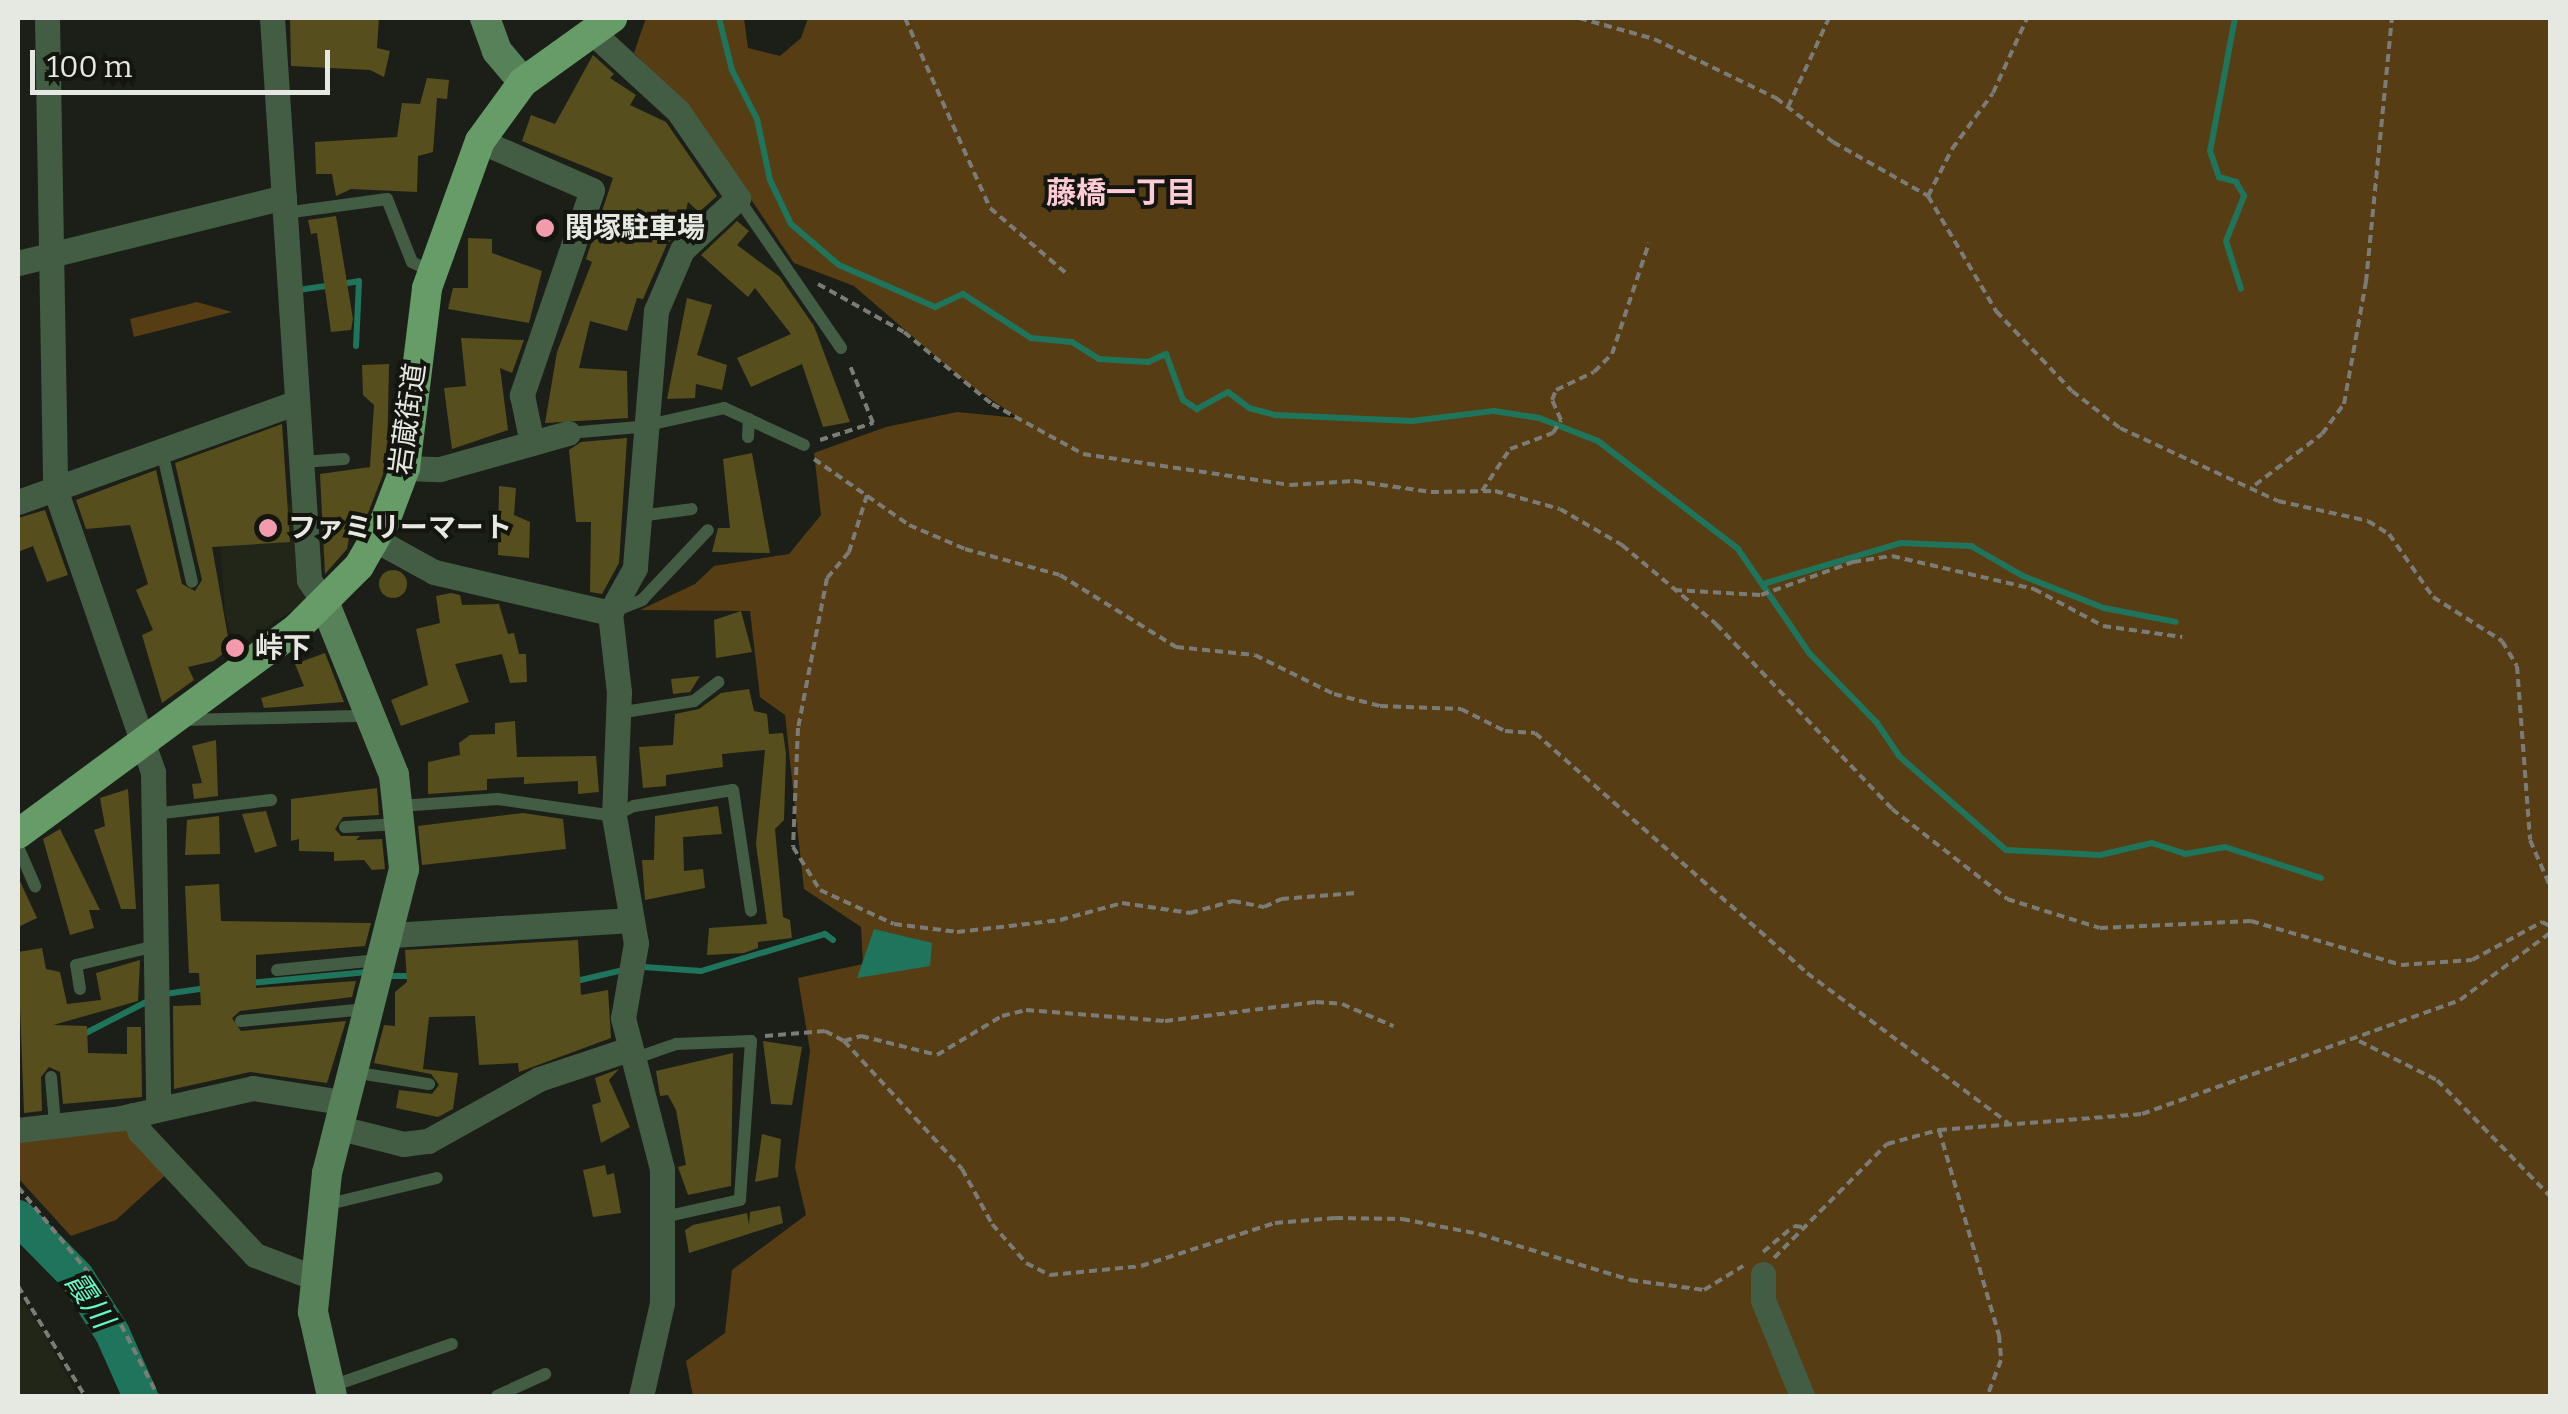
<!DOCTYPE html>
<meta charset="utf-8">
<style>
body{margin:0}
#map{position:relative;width:2568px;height:1414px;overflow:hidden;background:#1c1f17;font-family:Bitter,"Noto Sans JP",serif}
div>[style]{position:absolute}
.built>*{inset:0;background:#212618}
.green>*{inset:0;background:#573d14}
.water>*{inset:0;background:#1f755b}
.stream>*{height:6px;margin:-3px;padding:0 3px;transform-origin:3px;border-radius:3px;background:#1f755b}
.river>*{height:35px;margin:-17.5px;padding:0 17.5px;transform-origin:17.5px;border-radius:17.5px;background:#1f755b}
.building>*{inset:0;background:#574e1e}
.round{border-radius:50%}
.path>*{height:4px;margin-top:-2px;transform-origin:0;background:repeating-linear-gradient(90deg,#7a7c75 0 8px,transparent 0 13px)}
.lane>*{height:12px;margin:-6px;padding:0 6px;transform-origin:6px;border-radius:6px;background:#435d44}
.street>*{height:25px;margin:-12.5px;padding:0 12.5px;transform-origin:12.5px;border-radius:12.5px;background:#435d44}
.secondary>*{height:30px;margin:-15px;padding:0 15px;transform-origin:15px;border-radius:15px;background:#578158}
.primary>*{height:30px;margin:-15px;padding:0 15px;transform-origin:15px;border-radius:15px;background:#669c68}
.dots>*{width:28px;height:28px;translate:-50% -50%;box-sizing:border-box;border:5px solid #13150e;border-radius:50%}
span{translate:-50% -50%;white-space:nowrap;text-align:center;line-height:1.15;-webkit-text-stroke:8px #13150e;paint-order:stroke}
.poi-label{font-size:28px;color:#e6e8e2;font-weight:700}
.left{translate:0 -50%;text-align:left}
.street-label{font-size:28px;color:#e6e8e2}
.neighbourhood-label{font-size:30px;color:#ffcbd6;font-weight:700}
.water-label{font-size:30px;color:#65f7c8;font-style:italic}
.frame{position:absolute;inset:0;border:20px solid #e6e8e2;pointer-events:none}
.scale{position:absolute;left:30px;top:50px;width:300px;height:45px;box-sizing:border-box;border:5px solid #e6e8e2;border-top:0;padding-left:12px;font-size:30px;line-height:35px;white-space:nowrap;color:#e6e8e2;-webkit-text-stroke:8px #13150e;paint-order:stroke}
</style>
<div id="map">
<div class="built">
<i style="clip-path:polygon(299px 504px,306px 602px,235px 647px,225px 614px,218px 509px)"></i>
<i style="clip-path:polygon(18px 1296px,44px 1334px,78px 1396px,18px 1396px)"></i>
</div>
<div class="green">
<i style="clip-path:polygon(646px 18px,744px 18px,748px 48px,780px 56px,801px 38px,808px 18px,2550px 18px,2550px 1396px,693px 1396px,686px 1361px,725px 1333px,732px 1270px,806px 1215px,795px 1167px,810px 1051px,798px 978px,863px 964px,861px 927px,804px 889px,785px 715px,760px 697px,750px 611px,640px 610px,695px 584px,714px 566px,789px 554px,821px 515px,814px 453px,886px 427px,957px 412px,1018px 418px,963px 380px,854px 286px,794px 263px,687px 105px,634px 53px)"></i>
<i style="clip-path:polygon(197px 302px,232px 312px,134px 337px,130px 319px)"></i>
<i style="clip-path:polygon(128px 1128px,170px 1171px,116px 1220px,71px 1236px,18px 1178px,18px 1139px)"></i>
</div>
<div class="water">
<i style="clip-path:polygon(874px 929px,932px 943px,930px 966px,857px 978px)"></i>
<i style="clip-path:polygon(18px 1203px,59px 1249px,63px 1258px,18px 1230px)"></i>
</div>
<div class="stream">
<i style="left:719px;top:18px;width:54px;rotate:76deg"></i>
<i style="left:732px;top:70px;width:55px;rotate:63deg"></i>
<i style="left:757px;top:119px;width:62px;rotate:78deg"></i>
<i style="left:770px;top:180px;width:49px;rotate:64.5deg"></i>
<i style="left:791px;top:224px;width:63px;rotate:40.5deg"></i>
<i style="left:839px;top:265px;width:105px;rotate:23.6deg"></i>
<i style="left:935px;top:307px;width:31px;rotate:-25deg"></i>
<i style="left:963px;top:294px;width:81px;rotate:32.9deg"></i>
<i style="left:1031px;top:338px;width:41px;rotate:5.6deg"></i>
<i style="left:1072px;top:342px;width:32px;rotate:32deg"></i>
<i style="left:1099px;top:359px;width:49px;rotate:3.5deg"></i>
<i style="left:1148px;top:362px;width:20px;rotate:-24deg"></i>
<i style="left:1166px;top:354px;width:49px;rotate:69.7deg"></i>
<i style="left:1183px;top:400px;width:17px;rotate:33deg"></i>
<i style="left:1197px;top:409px;width:35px;rotate:-29deg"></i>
<i style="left:1228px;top:392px;width:26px;rotate:37deg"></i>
<i style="left:1249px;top:408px;width:28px;rotate:15deg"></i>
<i style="left:1276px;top:415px;width:136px;rotate:2.5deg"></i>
<i style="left:1412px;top:421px;width:83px;rotate:-7deg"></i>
<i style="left:1494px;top:411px;width:46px;rotate:8.8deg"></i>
<i style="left:1539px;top:418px;width:63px;rotate:21.3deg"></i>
<i style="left:1598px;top:441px;width:177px;rotate:37.6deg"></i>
<i style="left:1738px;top:549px;width:127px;rotate:55.6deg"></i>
<i style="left:1810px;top:654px;width:96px;rotate:45.8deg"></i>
<i style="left:1877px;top:723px;width:40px;rotate:56deg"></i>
<i style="left:1899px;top:756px;width:142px;rotate:41.3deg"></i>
<i style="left:2006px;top:850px;width:94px;rotate:3deg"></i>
<i style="left:2100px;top:855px;width:53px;rotate:-13deg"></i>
<i style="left:2152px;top:843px;width:35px;rotate:18deg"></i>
<i style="left:2185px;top:854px;width:41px;rotate:-9.9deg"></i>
<i style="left:2225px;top:847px;width:101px;rotate:17.9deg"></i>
<i style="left:2235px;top:18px;width:135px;rotate:100.6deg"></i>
<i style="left:2210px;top:151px;width:28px;rotate:71deg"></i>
<i style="left:2219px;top:177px;width:18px;rotate:16deg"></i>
<i style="left:2236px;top:182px;width:16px;rotate:60deg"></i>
<i style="left:2244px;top:196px;width:48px;rotate:111.8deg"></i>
<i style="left:2226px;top:241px;width:50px;rotate:72.6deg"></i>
<i style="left:341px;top:284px;width:18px;rotate:-9deg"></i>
<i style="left:359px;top:281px;width:65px;rotate:92.6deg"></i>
<i style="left:298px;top:290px;width:30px;rotate:-8deg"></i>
<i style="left:1766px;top:583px;width:141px;rotate:-16.5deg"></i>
<i style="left:1901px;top:543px;width:70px;rotate:2.5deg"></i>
<i style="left:1971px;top:546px;width:60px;rotate:30deg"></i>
<i style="left:2023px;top:576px;width:87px;rotate:21.6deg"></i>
<i style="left:2104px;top:608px;width:73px;rotate:11deg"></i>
<i style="left:644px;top:967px;width:57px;rotate:4deg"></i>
<i style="left:701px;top:971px;width:129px;rotate:-16.6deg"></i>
<i style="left:825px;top:934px;width:10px;rotate:37deg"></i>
<i style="left:392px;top:976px;width:23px"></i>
<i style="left:572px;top:982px;width:52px;rotate:-13.2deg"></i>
<i style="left:250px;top:983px;width:118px;rotate:-5.4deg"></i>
<i style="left:165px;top:994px;width:42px;rotate:-8.1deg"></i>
<i style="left:80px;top:1036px;width:76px;rotate:-27.2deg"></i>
</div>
<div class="river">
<i style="left:18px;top:1217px;width:83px;rotate:45.5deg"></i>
<i style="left:76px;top:1276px;width:67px;rotate:57.7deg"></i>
<i style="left:112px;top:1333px;width:69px;rotate:66deg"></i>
</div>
<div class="building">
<i style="clip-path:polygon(290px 18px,379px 18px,377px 48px,390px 51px,384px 77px,370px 70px,291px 66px)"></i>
<i style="clip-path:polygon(593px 55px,614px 74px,610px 78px,636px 95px,630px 105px,666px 122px,717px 196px,699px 212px,688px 202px,682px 228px,667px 244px,643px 299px,637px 298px,627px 331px,590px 321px,579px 368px,627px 371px,628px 418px,545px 423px,557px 352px,592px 262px,586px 259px,613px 178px,522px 141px,531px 115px,555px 124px)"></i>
<i style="clip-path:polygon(427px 78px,449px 80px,447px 99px,437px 98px,433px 152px,418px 156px,417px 192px,351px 189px,336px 196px,332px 174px,316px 174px,315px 142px,397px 137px,402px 103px,420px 104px)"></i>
<i style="clip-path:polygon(336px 216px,353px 319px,351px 330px,331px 332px,317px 233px,311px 234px,308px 220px)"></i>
<i style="clip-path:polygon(737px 221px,749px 231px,737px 245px,780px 277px,814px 326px,850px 422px,823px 427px,802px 364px,751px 387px,737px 358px,791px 334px,755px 288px,748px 297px,701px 255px)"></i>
<i style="clip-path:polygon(468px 238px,492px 239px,492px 253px,542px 271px,529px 323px,448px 309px,453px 288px,468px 288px)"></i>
<i style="clip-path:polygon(687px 298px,712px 305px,697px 355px,727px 365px,722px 390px,696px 384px,695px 398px,667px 399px)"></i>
<i style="clip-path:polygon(461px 338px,524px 340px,512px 373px,500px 368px,508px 430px,452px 449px,444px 388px,466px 386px)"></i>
<i style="clip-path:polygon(389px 364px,387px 464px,368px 513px,359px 528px,351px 526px,347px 549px,325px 574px,320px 474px,370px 467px,374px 405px,363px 395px,362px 365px)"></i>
<i style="clip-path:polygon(282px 424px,290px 542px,212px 547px,230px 648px,214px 661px,188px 667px,194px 680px,162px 703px,142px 635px,153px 630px,136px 590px,148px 584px,130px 525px,86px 529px,76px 500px,156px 470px,182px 584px,195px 591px,202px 580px,175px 463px)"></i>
<i style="clip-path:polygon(627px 438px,619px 563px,602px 594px,590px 592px,591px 522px,576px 522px,569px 450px,581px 442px)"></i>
<i style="clip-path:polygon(752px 453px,770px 553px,712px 552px,718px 528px,730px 528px,723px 459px)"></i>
<i style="clip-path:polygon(499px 486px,516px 488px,514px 515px,530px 522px,529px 558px,498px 555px)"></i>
<i style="clip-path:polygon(45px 510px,68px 575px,47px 582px,33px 546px,18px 552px,18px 518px)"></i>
<i class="round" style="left:379px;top:570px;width:28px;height:28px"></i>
<i style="clip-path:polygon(451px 593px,460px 595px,462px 605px,499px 604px,508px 634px,514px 633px,519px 654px,526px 654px,527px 682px,510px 683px,502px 654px,455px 664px,469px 702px,401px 726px,391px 700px,428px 685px,416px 629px,440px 623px,436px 596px)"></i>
<i style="clip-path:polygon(741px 611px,752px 652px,716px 658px,714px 620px)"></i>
<i style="clip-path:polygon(325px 653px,344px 702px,264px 708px,261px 698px,304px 686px,295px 664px)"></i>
<i style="clip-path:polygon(700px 676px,690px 692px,673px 694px,671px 679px)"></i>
<i style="clip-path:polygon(749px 689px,754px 711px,767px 714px,769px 734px,783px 733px,786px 753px,784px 820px,775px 829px,783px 917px,790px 920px,792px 938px,758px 942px,758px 948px,744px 953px,707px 955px,709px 928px,767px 924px,756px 844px,765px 750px,722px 754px,723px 767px,666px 775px,666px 786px,643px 788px,639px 747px,673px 745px,675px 714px,699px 709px,721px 693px)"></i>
<i style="clip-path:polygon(515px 721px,517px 757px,596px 756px,599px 792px,578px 794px,578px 781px,524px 784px,524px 777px,487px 779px,487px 790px,428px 794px,428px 762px,460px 755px,459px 743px,470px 735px,495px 734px,495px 723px)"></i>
<i style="clip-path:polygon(216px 740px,218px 796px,194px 799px,192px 784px,202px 783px,192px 746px)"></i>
<i style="clip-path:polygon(377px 788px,379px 815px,343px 817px,335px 829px,341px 836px,360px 836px,356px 840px,382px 839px,385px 869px,372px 870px,364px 860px,334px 861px,334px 852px,299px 851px,299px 839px,291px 841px,291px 799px)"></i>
<i style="clip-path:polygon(128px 789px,136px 909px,121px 909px,94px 830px,105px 826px,100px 798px)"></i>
<i style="clip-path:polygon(718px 806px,722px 834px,683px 837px,684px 871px,703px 869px,705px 888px,645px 900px,642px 860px,654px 860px,655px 816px)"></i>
<i style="clip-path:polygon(266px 811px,277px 846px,255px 853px,242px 814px)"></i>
<i style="clip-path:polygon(523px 813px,563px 819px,566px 849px,422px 865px,418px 826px)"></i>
<i style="clip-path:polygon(219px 816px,220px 854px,185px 855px,187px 820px)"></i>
<i style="clip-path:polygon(60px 829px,100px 910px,89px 910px,94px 928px,70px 935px,43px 839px)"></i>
<i style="clip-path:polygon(18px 877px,37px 918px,18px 927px)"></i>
<i style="clip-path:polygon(219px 884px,221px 921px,371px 923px,365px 946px,256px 955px,256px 988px,356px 981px,352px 997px,240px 1011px,232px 1018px,241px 1031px,346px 1021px,327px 1083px,250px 1072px,174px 1089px,173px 1006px,201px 1005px,199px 973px,189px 973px,185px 886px)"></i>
<i style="clip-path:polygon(578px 940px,581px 995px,608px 990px,611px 1038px,519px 1072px,518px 1063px,479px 1065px,475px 1016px,429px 1017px,423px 1069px,458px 1073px,453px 1109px,438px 1117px,396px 1108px,399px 1090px,432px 1094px,439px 1085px,431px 1074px,374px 1063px,384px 1025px,395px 1026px,395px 992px,407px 982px,405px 950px)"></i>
<i style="clip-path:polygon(42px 948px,46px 969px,60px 972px,67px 1004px,101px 1000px,96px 973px,140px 960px,138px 1001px,53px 1025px,87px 1026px,88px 1053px,127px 1054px,127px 1027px,141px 1027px,142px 1097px,63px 1104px,60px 1072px,49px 1067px,41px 1077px,42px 1111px,24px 1113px,18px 952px)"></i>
<i style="clip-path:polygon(763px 1041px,802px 1047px,792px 1105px,771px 1104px)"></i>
<i style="clip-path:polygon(733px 1053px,731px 1186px,688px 1195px,678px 1167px,686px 1165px,676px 1110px,668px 1095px,660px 1096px,656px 1071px)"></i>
<i style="clip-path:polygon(619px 1069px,609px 1080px,630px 1127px,601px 1143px,592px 1105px,601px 1102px,595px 1078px)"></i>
<i style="clip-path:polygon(762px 1134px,781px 1139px,778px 1177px,755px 1182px)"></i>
<i style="clip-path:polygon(605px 1165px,607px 1175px,614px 1173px,621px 1213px,593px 1217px,583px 1170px)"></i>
<i style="clip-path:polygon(780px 1206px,783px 1223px,689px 1253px,685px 1230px,693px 1225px,747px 1213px,749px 1225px,750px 1212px)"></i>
</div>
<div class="path">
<i style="left:905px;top:18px;width:208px;rotate:65.9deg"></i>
<i style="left:990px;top:208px;width:101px;rotate:40.6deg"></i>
<i style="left:1579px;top:18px;width:78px;rotate:15.6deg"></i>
<i style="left:1654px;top:39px;width:136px;rotate:25.8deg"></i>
<i style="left:1776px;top:98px;width:72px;rotate:37.7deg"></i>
<i style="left:1833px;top:142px;width:109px;rotate:29.6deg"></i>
<i style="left:1928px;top:196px;width:134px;rotate:59.4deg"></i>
<i style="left:1996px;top:311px;width:110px;rotate:46.5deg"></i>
<i style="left:2072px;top:391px;width:61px;rotate:37.6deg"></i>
<i style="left:2120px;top:428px;width:174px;rotate:24.8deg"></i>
<i style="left:2278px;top:501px;width:92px;rotate:12.5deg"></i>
<i style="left:2368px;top:521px;width:25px;rotate:32deg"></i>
<i style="left:2389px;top:534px;width:77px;rotate:55.1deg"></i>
<i style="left:2433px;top:597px;width:82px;rotate:32.5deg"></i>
<i style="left:2502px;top:641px;width:29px;rotate:59deg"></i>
<i style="left:2517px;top:666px;width:174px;rotate:85.7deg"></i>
<i style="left:2530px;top:840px;width:50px;rotate:66.5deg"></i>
<i style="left:1788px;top:107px;width:98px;rotate:-65.3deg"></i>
<i style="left:1928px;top:196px;width:53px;rotate:-62.9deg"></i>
<i style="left:1952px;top:149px;width:69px;rotate:-53.8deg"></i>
<i style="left:1993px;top:93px;width:82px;rotate:-65.6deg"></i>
<i style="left:818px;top:284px;width:98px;rotate:29.2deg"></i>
<i style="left:904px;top:332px;width:114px;rotate:39.3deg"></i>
<i style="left:992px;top:404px;width:104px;rotate:28.8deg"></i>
<i style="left:1083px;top:454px;width:209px;rotate:8.5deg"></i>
<i style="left:1290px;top:485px;width:64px;rotate:-3.6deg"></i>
<i style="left:1354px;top:481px;width:78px;rotate:8.1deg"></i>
<i style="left:1431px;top:492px;width:64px;rotate:-0.9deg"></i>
<i style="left:1495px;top:491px;width:67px;rotate:15.5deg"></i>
<i style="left:1560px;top:509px;width:72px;rotate:30.1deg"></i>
<i style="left:1622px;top:545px;width:123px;rotate:40deg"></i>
<i style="left:1716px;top:624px;width:255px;rotate:46.4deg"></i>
<i style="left:1892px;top:809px;width:146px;rotate:38deg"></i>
<i style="left:2007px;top:899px;width:97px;rotate:17.3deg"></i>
<i style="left:2100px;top:928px;width:151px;rotate:-2.7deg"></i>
<i style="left:2251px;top:921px;width:156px;rotate:16.3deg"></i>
<i style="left:2401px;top:965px;width:71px;rotate:-4deg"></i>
<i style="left:2472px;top:960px;width:80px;rotate:-28.5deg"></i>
<i style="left:2542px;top:922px;width:9px;rotate:27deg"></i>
<i style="left:820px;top:440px;width:56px;rotate:-17.8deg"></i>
<i style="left:873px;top:423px;width:65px;rotate:-111.8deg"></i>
<i style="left:814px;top:459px;width:116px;rotate:34.8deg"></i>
<i style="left:909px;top:525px;width:61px;rotate:23.2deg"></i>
<i style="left:965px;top:549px;width:98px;rotate:15.3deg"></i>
<i style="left:1060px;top:575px;width:137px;rotate:31.8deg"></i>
<i style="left:1176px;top:647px;width:79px;rotate:5.8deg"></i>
<i style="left:1255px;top:655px;width:88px;rotate:26.3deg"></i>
<i style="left:1334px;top:694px;width:48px;rotate:14.6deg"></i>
<i style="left:1380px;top:706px;width:81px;rotate:2.1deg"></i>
<i style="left:1461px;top:709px;width:49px;rotate:26.6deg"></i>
<i style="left:1505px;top:731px;width:30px;rotate:4deg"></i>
<i style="left:1535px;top:733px;width:363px;rotate:41.4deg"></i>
<i style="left:1807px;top:973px;width:251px;rotate:36.7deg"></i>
<i style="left:2255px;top:485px;width:84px;rotate:-37.3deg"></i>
<i style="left:2322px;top:434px;width:37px;rotate:-54deg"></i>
<i style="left:2344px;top:404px;width:124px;rotate:-79.8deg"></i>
<i style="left:2366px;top:282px;width:265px;rotate:-84.4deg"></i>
<i style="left:1482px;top:491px;width:50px;rotate:-56.3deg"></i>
<i style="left:1510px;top:449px;width:46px;rotate:-20.4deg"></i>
<i style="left:1553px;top:433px;width:15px;rotate:-58deg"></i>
<i style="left:1561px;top:420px;width:22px;rotate:-114deg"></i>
<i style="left:1552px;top:400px;width:11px;rotate:-68deg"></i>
<i style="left:1556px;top:390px;width:42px;rotate:-25.3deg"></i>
<i style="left:1594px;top:372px;width:25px;rotate:-45deg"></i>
<i style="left:1612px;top:354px;width:117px;rotate:-71.6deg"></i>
<i style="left:867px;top:495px;width:60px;rotate:107.5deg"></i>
<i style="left:849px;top:552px;width:34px;rotate:130deg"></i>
<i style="left:827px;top:578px;width:153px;rotate:100.9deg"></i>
<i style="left:798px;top:728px;width:119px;rotate:92.4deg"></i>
<i style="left:793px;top:847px;width:51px;rotate:57.9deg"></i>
<i style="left:820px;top:890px;width:81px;rotate:24.7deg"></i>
<i style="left:894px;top:924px;width:64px;rotate:7.2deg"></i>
<i style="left:957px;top:932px;width:104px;rotate:-6.6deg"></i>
<i style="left:1060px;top:920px;width:64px;rotate:-15.3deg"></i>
<i style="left:1122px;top:903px;width:69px;rotate:8.4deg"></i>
<i style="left:1190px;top:913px;width:45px;rotate:-15.6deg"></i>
<i style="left:1233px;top:901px;width:32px;rotate:11deg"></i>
<i style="left:1264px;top:907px;width:19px;rotate:-25deg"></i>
<i style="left:1281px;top:899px;width:75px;rotate:-4.6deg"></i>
<i style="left:1674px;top:590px;width:87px;rotate:3.3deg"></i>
<i style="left:1761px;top:595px;width:98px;rotate:-19.7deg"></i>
<i style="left:1853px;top:562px;width:39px;rotate:-9deg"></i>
<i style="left:1892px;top:556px;width:146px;rotate:13.1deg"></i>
<i style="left:2034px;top:589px;width:78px;rotate:28.2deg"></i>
<i style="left:2103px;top:626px;width:80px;rotate:7.9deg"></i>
<i style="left:765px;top:1036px;width:60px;rotate:-4.8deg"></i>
<i style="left:825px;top:1031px;width:21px;rotate:28deg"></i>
<i style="left:844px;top:1041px;width:174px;rotate:47.3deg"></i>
<i style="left:962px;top:1169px;width:63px;rotate:61.4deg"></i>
<i style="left:992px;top:1224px;width:52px;rotate:48.9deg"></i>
<i style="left:1026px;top:1263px;width:27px;rotate:27deg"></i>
<i style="left:1050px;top:1275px;width:91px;rotate:-5.6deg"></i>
<i style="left:1141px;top:1266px;width:141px;rotate:-17.8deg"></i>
<i style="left:1275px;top:1223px;width:60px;rotate:-4.8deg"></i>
<i style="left:1335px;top:1218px;width:67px;rotate:0.9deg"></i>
<i style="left:1402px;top:1219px;width:78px;rotate:11deg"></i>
<i style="left:1479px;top:1234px;width:158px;rotate:16.9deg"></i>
<i style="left:1630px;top:1280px;width:75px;rotate:7.7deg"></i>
<i style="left:1704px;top:1290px;width:46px;rotate:-31.6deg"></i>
<i style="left:844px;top:1041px;width:18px;rotate:-16deg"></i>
<i style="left:861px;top:1036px;width:78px;rotate:14deg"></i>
<i style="left:937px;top:1055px;width:76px;rotate:-31deg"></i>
<i style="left:1002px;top:1016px;width:25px;rotate:-14deg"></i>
<i style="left:1026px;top:1010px;width:139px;rotate:4.5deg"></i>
<i style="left:1165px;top:1021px;width:152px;rotate:-7.2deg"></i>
<i style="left:1316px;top:1002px;width:26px;rotate:4deg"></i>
<i style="left:1342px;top:1004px;width:56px;rotate:23.3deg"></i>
<i style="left:2359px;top:1041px;width:87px;rotate:26.6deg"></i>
<i style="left:2437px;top:1080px;width:162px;rotate:45.8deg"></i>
<i style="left:1939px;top:1130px;width:214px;rotate:73.7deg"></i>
<i style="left:1999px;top:1335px;width:25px;rotate:85deg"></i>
<i style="left:2001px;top:1360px;width:39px;rotate:111deg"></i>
<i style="left:18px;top:1187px;width:134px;rotate:50.5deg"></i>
<i style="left:103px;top:1290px;width:119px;rotate:62.6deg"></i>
<i style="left:1763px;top:1252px;width:40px;rotate:-40deg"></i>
<i style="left:1794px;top:1226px;width:9px;rotate:6deg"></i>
<i style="left:1774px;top:1258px;width:161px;rotate:-45.3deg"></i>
<i style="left:1887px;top:1144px;width:54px;rotate:-15.1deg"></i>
<i style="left:1939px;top:1130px;width:204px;rotate:-4.5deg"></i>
<i style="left:2142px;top:1114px;width:338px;rotate:-19.7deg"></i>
<i style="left:2460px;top:1000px;width:112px;rotate:-36.7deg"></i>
<i style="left:18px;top:1286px;width:129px;rotate:58.7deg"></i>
</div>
<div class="lane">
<i style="left:738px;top:198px;width:182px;rotate:55.5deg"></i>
<i style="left:285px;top:213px;width:103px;rotate:-7.8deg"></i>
<i style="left:387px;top:199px;width:68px;rotate:68.4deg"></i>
<i style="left:412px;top:262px;width:22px;rotate:27deg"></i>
<i style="left:568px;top:433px;width:71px;rotate:-4.8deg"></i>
<i style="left:639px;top:427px;width:87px;rotate:-12.6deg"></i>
<i style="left:724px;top:408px;width:88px;rotate:24.8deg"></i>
<i style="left:748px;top:437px;width:18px;rotate:-87deg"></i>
<i style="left:162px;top:451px;width:134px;rotate:77.1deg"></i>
<i style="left:302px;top:462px;width:42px;rotate:-4.1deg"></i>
<i style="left:639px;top:516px;width:53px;rotate:-7.5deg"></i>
<i style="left:610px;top:613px;width:35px;rotate:-22deg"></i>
<i style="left:642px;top:600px;width:96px;rotate:-46.7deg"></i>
<i style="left:618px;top:713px;width:77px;rotate:-9deg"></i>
<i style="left:694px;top:701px;width:31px;rotate:-38deg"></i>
<i style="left:184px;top:720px;width:182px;rotate:-1.3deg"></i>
<i style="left:400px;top:806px;width:98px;rotate:-4.1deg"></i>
<i style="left:498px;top:799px;width:117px;rotate:8.3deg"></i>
<i style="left:614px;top:816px;width:22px;rotate:-27deg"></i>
<i style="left:634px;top:806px;width:100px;rotate:-9.2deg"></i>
<i style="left:733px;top:790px;width:122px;rotate:81.5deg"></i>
<i style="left:154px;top:814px;width:118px;rotate:-6.8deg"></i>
<i style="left:345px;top:827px;width:53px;rotate:-3.2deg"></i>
<i style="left:18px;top:847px;width:43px;rotate:66.4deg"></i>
<i style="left:277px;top:970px;width:102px;rotate:-5.6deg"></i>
<i style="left:80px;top:989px;width:24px;rotate:-99deg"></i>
<i style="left:76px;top:965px;width:82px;rotate:-13.4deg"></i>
<i style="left:241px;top:1021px;width:126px;rotate:-5.5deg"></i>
<i style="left:633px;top:1059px;width:46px;rotate:-19.2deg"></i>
<i style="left:676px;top:1044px;width:75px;rotate:-2.3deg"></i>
<i style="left:751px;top:1041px;width:159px;rotate:94deg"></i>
<i style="left:740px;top:1200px;width:78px;rotate:167.4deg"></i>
<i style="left:352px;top:1072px;width:78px;rotate:8.9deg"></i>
<i style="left:51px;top:1077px;width:48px;rotate:85.2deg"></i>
<i style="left:325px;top:1205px;width:115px;rotate:-13.6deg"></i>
<i style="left:332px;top:1386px;width:127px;rotate:-19.3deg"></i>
<i style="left:497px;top:1396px;width:53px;rotate:-24.6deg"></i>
</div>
<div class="street">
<i style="left:47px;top:18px;width:471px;rotate:89deg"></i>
<i style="left:55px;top:489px;width:299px;rotate:70.9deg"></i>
<i style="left:153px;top:772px;width:337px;rotate:89.1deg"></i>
<i style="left:272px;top:18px;width:563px;rotate:86.23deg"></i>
<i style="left:309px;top:580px;width:29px;rotate:56deg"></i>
<i style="left:591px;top:31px;width:118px;rotate:42.6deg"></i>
<i style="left:678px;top:111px;width:106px;rotate:55.4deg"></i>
<i style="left:738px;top:198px;width:76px;rotate:137.1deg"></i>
<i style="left:682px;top:250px;width:66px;rotate:113.1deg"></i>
<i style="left:656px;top:311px;width:258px;rotate:94.7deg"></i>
<i style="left:635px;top:568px;width:51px;rotate:119.1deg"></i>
<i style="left:610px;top:613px;width:80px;rotate:83.5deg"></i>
<i style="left:619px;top:692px;width:124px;rotate:92.3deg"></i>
<i style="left:614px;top:816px;width:129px;rotate:80.2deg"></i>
<i style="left:636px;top:943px;width:76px;rotate:99.8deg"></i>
<i style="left:623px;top:1018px;width:156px;rotate:75.5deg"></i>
<i style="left:662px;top:1169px;width:134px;rotate:90deg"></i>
<i style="left:662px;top:1303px;width:95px;rotate:102.7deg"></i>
<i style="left:480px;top:141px;width:122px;rotate:23.6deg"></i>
<i style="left:592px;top:190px;width:217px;rotate:108.9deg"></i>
<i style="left:522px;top:395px;width:49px;rotate:78.2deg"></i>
<i style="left:18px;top:263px;width:274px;rotate:-13.9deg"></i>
<i style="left:405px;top:468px;width:35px;rotate:2deg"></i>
<i style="left:440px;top:469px;width:133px;rotate:-15.7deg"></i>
<i style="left:18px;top:502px;width:296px;rotate:-19.7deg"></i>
<i style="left:376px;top:540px;width:66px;rotate:28.9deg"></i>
<i style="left:434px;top:572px;width:181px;rotate:13.1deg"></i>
<i style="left:392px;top:935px;width:240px;rotate:-3.6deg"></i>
<i style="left:133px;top:1115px;width:18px;rotate:68deg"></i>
<i style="left:140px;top:1132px;width:168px;rotate:46.9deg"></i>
<i style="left:255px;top:1255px;width:64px;rotate:21deg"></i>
<i style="left:336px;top:1127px;width:69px;rotate:14.2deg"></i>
<i style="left:403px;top:1144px;width:25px;rotate:-7deg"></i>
<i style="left:428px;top:1141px;width:127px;rotate:-29.2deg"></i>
<i style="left:539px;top:1079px;width:95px;rotate:-18.4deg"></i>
<i style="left:18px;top:1130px;width:104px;rotate:-6.6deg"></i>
<i style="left:121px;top:1118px;width:135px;rotate:-12.8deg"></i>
<i style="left:253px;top:1088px;width:89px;rotate:9deg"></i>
<i style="left:1763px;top:1274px;width:26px;rotate:90deg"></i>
<i style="left:1763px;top:1300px;width:104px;rotate:67.9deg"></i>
</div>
<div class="secondary">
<i style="left:485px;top:18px;width:35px;rotate:70deg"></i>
<i style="left:497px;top:51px;width:40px;rotate:50deg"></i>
<i style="left:325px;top:604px;width:184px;rotate:68deg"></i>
<i style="left:394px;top:775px;width:95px;rotate:83.9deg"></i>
<i style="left:404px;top:869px;width:314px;rotate:104.2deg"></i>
<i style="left:327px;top:1173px;width:140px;rotate:95.8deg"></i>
<i style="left:313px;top:1312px;width:86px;rotate:77.3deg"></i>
</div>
<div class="primary">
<i style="left:18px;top:834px;width:347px;rotate:-36.4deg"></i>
<i style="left:297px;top:628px;width:88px;rotate:-45deg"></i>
<i style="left:359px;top:566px;width:52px;rotate:-60deg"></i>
<i style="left:385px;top:521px;width:57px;rotate:-69.3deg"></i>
<i style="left:405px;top:468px;width:181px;rotate:-83deg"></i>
<i style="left:427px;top:288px;width:156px;rotate:-70.2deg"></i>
<i style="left:480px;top:141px;width:73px;rotate:-53.9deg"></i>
<i style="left:523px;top:82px;width:110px;rotate:-35.7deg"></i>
</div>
<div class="dots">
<i style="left:545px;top:228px;background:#f29aae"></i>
<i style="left:268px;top:528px;background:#f29aae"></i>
<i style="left:235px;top:648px;background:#f29aae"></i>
</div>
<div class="poi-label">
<span class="left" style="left:565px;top:228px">関塚駐車場</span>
<span class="left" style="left:288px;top:528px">ファミリーマート</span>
<span class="left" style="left:255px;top:648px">峠下</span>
</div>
<div class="street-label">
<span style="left:408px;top:419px;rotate:-82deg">岩蔵街道</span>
</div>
<div class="neighbourhood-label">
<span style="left:1121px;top:193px">藤橋一丁目</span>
</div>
<div class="water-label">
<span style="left:89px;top:1300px;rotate:56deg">霞川</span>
</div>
<div class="frame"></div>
<div class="scale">100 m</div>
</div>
